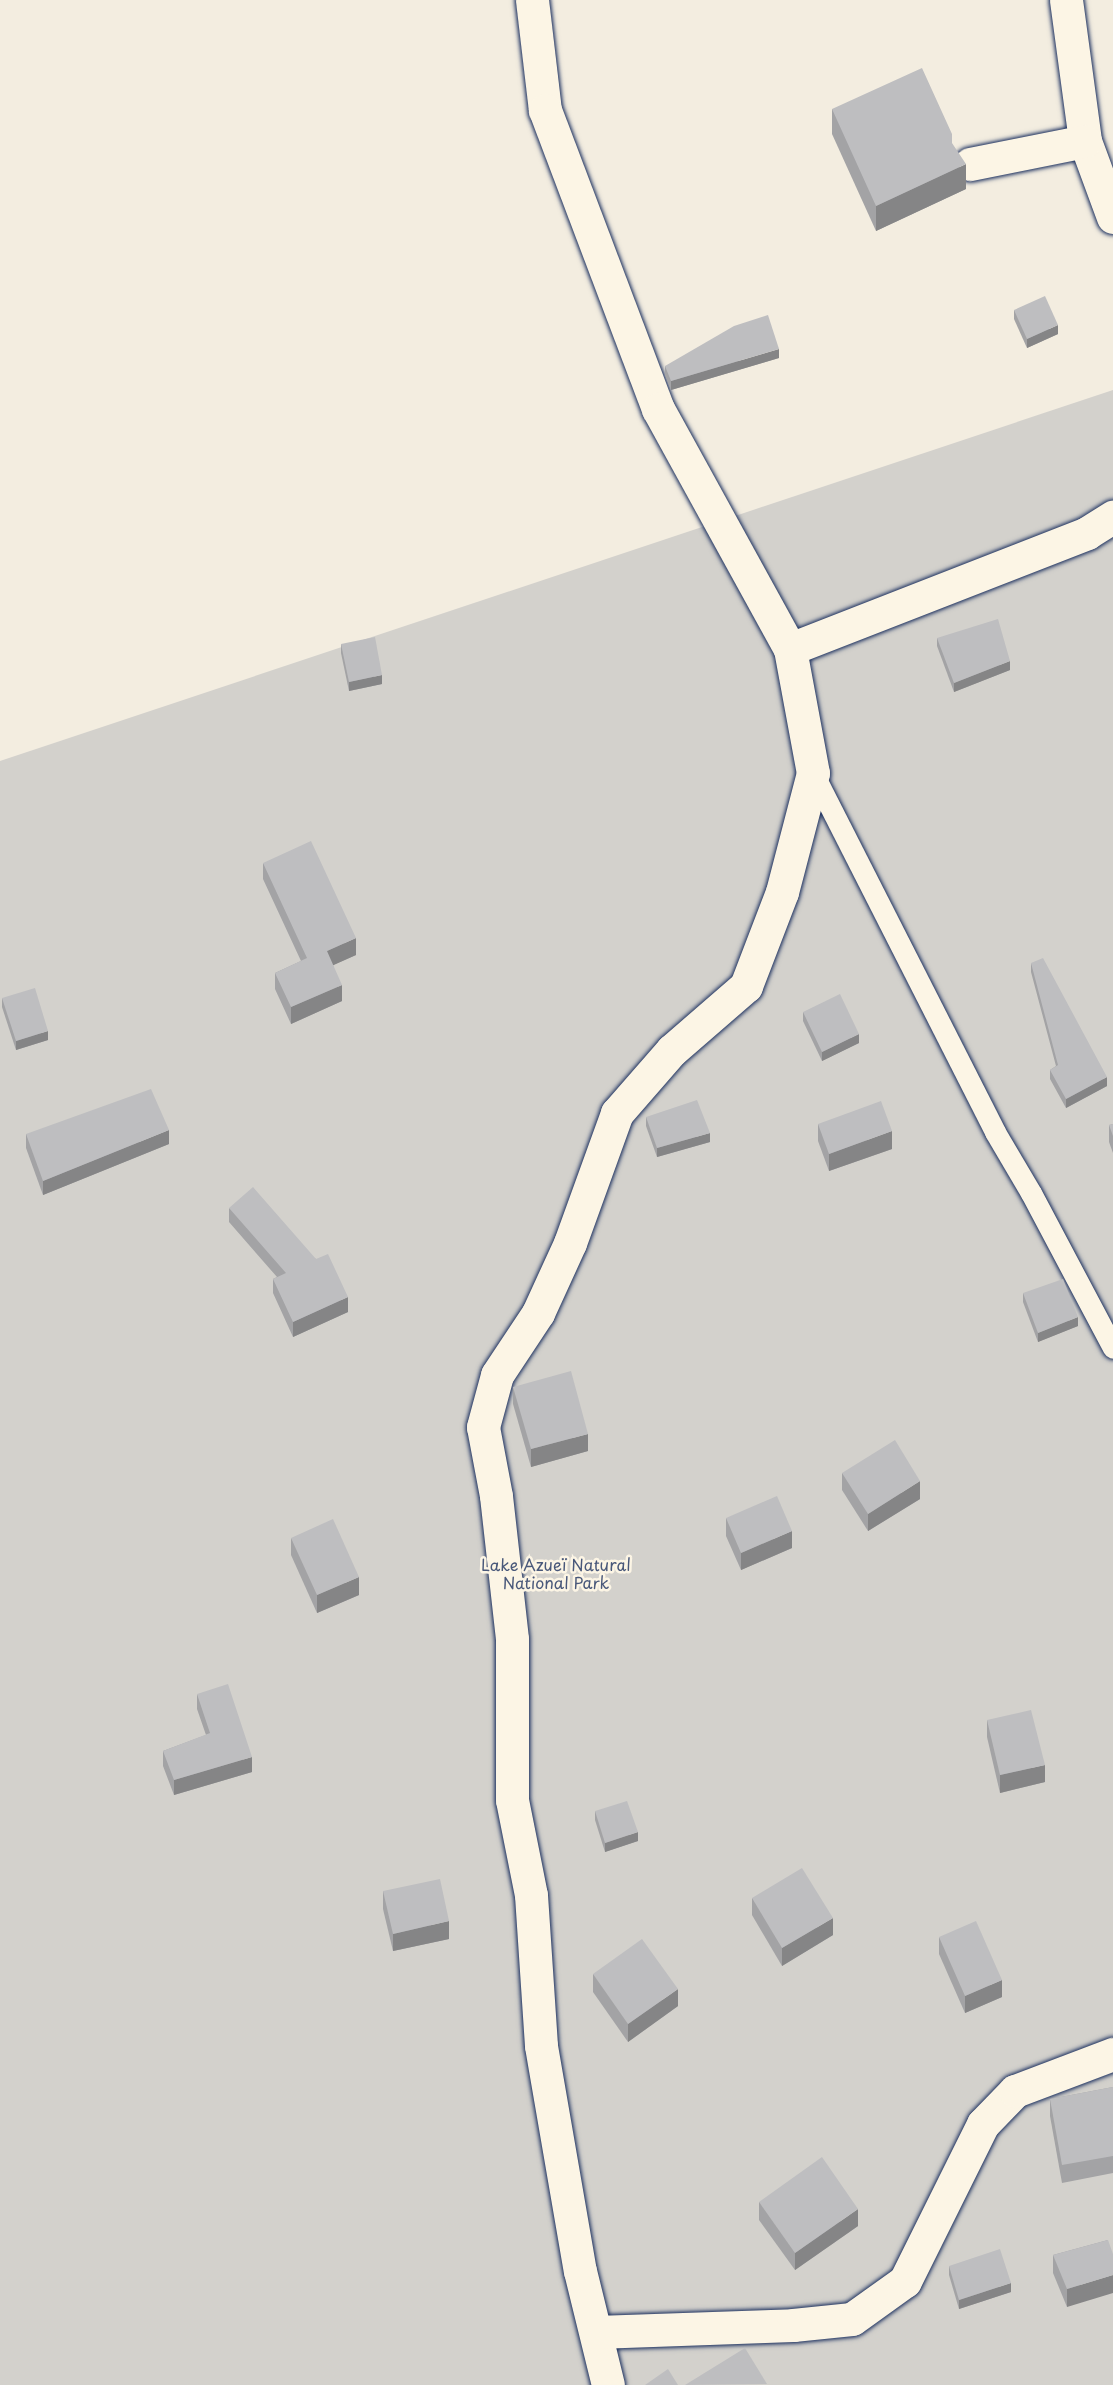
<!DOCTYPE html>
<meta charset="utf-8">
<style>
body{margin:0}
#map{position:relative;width:1113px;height:2385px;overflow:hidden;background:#f3ede0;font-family:"Playpen Sans",sans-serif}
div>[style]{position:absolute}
.green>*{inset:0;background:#d3d1cc}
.roads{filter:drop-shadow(0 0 2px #1b2f5e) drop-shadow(0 0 2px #1b2f5e)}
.lane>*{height:21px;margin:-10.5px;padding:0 10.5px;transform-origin:10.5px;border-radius:10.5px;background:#fcf5e5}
.street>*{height:33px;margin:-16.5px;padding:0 16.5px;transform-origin:16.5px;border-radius:16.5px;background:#fcf5e5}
.wall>*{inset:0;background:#a3a3a5}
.shaded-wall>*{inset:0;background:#858586}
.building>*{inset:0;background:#bebec0}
span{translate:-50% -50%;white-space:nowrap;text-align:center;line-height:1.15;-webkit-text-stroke:5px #fcf5e5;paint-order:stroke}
.park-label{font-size:16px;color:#49587a}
</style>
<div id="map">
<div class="green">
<i style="clip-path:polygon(1113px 390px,1113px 2385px,0 2385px,0 761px)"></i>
</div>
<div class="roads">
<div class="lane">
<i style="left:813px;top:773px;width:402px;rotate:63.1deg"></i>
<i style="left:995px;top:1132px;width:71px;rotate:59.5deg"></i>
<i style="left:1031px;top:1193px;width:175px;rotate:62.1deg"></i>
</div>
<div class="street">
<i style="left:532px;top:0;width:111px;rotate:83.3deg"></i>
<i style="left:545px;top:110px;width:320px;rotate:69.3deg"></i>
<i style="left:658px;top:409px;width:274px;rotate:61.2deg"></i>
<i style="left:790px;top:649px;width:126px;rotate:79.5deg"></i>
<i style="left:813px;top:773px;width:123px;rotate:104.6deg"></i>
<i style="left:782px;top:892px;width:101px;rotate:111deg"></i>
<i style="left:746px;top:986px;width:98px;rotate:139.1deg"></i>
<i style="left:672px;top:1050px;width:84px;rotate:131.1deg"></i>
<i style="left:617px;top:1113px;width:138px;rotate:109.9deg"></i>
<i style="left:570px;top:1243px;width:77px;rotate:114.6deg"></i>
<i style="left:538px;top:1313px;width:74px;rotate:123.5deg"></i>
<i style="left:497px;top:1375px;width:54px;rotate:105.1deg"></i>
<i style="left:483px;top:1427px;width:70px;rotate:79.3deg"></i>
<i style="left:496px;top:1496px;width:144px;rotate:83.6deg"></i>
<i style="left:512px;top:1639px;width:161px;rotate:90deg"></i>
<i style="left:512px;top:1800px;width:97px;rotate:78.7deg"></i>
<i style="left:531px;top:1895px;width:151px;rotate:86.2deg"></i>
<i style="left:541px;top:2046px;width:228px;rotate:80.2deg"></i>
<i style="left:580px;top:2271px;width:117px;rotate:76.2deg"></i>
<i style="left:1066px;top:0;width:142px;rotate:82.3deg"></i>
<i style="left:1085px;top:141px;width:81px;rotate:69.8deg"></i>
<i style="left:970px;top:164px;width:117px;rotate:-11.3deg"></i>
<i style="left:790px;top:649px;width:319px;rotate:-21.3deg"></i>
<i style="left:1087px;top:533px;width:31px;rotate:-32deg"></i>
<i style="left:596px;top:2332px;width:197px;rotate:-2deg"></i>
<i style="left:793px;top:2325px;width:59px;rotate:-5.8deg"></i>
<i style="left:852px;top:2319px;width:65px;rotate:-35.6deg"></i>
<i style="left:905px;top:2281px;width:175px;rotate:-63.6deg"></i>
<i style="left:983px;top:2124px;width:46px;rotate:-45.9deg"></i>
<i style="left:1015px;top:2091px;width:105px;rotate:-20.7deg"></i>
</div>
</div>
<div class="wall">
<i style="clip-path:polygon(832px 109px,952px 144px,966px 189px,876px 231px,832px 134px)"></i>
<i style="clip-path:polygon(1014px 310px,1058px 334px,1027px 348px,1014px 319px)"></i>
<i style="clip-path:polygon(779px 358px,671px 390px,665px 375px,665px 366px)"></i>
<i style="clip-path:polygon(937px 638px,1010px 670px,954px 692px,937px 646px)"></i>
<i style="clip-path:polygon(341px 644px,382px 684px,349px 691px,341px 653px)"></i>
<i style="clip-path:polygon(263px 863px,356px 955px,333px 965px,342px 1001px,291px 1024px,275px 989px,275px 973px,301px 961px,263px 879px)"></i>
<i style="clip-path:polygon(1031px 963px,1107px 1086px,1066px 1108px,1050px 1079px,1050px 1070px,1056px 1066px,1031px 972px)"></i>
<i style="clip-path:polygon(2px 998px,48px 1040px,16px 1050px,2px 1007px)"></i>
<i style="clip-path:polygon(803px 1012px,859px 1043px,822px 1061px,803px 1021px)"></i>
<i style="clip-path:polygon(646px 1117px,710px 1142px,657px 1157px,646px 1126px)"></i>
<i style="clip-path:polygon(818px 1124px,892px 1149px,829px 1171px,818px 1141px)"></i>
<i style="clip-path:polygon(1113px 1124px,1113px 1153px,1109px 1142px,1109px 1125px)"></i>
<i style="clip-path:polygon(26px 1134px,169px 1144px,43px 1195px,26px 1148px)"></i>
<i style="clip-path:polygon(229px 1208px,316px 1259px,348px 1312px,293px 1337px,273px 1293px,273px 1279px,277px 1277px,229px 1222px)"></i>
<i style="clip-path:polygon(1023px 1293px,1078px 1326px,1038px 1342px,1023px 1302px)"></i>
<i style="clip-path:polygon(513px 1387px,588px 1451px,531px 1467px,513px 1404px)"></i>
<i style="clip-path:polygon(842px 1473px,920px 1499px,868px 1531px,842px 1490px)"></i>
<i style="clip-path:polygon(726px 1518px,792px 1548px,741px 1570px,726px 1536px)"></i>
<i style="clip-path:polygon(291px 1538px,359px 1595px,317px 1613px,291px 1555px)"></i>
<i style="clip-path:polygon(197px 1694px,252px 1772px,174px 1795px,163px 1766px,163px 1751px,206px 1735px,197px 1709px)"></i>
<i style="clip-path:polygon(987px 1720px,1045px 1782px,1000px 1793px,987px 1737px)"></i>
<i style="clip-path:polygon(595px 1811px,638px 1841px,605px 1852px,595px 1820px)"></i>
<i style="clip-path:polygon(383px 1891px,449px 1939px,393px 1951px,383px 1909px)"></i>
<i style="clip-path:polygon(752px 1898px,833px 1935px,782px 1966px,752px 1915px)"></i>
<i style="clip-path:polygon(939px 1937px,1002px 1997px,965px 2013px,939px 1954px)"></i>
<i style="clip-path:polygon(593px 1974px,678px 2006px,628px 2042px,593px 1992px)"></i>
<i style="clip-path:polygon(1113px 2087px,1113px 2173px,1062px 2183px,1050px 2116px,1050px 2099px)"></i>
<i style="clip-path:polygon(759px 2202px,858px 2226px,795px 2270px,759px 2220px)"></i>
<i style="clip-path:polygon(1108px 2240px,1067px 2307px,1053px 2273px,1053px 2255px)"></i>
<i style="clip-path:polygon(949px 2266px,1011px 2292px,959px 2309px,949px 2275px)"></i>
</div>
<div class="shaded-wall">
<i style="clip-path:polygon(966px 164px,966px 189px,876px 231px,876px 206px)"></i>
<i style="clip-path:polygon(1058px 325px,1058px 334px,1027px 348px,1027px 339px)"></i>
<i style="clip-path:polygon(779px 349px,779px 358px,671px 390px,671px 381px)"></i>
<i style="clip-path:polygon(1010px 661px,1010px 670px,954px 692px,954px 683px)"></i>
<i style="clip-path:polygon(382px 675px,382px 684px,349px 691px,349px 682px)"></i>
<i style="clip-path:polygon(356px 938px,356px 955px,327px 968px,327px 951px)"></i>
<i style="clip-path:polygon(342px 985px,342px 1001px,291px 1024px,291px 1007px)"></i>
<i style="clip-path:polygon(48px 1031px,48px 1040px,16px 1050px,16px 1041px)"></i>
<i style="clip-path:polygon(859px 1034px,859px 1043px,822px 1061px,822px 1052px)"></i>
<i style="clip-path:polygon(1107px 1077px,1107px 1086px,1066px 1108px,1066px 1099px)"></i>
<i style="clip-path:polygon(169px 1130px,169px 1144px,43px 1195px,43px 1181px)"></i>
<i style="clip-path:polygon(892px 1131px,892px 1149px,829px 1171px,829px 1154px)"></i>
<i style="clip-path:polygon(710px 1133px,710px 1142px,657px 1157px,657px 1148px)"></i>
<i style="clip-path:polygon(348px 1297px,348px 1312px,293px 1337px,293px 1322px)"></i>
<i style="clip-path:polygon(1078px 1317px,1078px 1326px,1038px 1342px,1038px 1333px)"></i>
<i style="clip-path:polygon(588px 1434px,588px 1451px,531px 1467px,531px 1449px)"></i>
<i style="clip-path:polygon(920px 1481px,920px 1499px,868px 1531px,868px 1514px)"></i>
<i style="clip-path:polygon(792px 1531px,792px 1548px,741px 1570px,741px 1553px)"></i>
<i style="clip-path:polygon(359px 1577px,359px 1595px,317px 1613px,317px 1595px)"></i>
<i style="clip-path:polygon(252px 1757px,252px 1772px,174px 1795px,174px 1780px)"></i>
<i style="clip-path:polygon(1045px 1765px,1045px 1782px,1000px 1793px,1000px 1775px)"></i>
<i style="clip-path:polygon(638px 1832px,638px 1841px,605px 1852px,605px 1843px)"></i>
<i style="clip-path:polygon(833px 1918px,833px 1935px,782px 1966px,782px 1948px)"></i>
<i style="clip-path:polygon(449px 1921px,449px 1939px,393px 1951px,393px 1934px)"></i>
<i style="clip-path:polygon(1002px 1980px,1002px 1997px,965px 2013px,965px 1996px)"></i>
<i style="clip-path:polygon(678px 1989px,678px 2006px,628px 2042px,628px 2024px)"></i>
<i style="clip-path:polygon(858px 2209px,858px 2226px,795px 2270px,795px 2253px)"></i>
<i style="clip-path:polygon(1113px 2275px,1113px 2293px,1067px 2307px,1067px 2289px)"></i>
<i style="clip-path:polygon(1011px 2283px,1011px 2292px,959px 2309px,959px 2300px)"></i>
</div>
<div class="building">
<i style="clip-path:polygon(922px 68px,952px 134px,952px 143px,966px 164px,876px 206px,832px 109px)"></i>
<i style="clip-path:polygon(1045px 296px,1058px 325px,1027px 339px,1014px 310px)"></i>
<i style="clip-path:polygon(768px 315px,779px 349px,671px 381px,665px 366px,734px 326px)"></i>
<i style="clip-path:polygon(998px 619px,1010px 661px,954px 683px,937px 638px)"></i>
<i style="clip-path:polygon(375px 637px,382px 675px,349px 682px,341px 644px)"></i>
<i style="clip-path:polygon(311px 841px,356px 938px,327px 951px,342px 985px,291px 1007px,275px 973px,307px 958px,263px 863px)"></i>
<i style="clip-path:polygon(1043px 958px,1107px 1077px,1066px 1099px,1050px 1070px,1058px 1065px,1031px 963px)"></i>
<i style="clip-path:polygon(35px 988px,48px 1031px,16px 1041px,2px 998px)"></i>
<i style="clip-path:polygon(840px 994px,859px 1034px,822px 1052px,803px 1012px)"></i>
<i style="clip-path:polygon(151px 1089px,169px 1130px,43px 1181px,26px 1134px)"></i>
<i style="clip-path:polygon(697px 1100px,710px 1133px,657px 1148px,646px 1117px)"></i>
<i style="clip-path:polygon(881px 1101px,892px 1131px,829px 1154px,818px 1124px)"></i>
<i style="clip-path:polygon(1113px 1124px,1113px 1136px,1109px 1125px)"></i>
<i style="clip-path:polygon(253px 1187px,316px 1259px,328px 1254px,348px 1297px,293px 1322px,273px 1279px,286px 1273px,229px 1208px)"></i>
<i style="clip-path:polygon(1063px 1279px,1078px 1317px,1038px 1333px,1023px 1293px)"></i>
<i style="clip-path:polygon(571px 1371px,588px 1434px,531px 1449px,513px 1387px)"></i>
<i style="clip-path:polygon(895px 1440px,920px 1481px,868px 1514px,842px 1473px)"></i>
<i style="clip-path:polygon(777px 1496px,792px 1531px,741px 1553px,726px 1518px)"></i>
<i style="clip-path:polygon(333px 1519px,359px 1577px,317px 1595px,291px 1538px)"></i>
<i style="clip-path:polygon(228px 1684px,252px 1757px,174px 1780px,163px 1751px,210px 1733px,197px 1694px)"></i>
<i style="clip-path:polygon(1031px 1710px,1045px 1765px,1000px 1775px,987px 1720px)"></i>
<i style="clip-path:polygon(627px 1801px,638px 1832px,605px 1843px,595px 1811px)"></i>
<i style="clip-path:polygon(802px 1868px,833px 1918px,782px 1948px,752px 1898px)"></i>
<i style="clip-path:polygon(440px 1879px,449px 1921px,393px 1934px,383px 1891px)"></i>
<i style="clip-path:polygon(976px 1921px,1002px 1980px,965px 1996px,939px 1937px)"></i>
<i style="clip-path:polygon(642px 1939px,678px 1989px,628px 2024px,593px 1974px)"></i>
<i style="clip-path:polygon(1113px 2087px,1113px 2156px,1062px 2165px,1050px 2099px)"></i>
<i style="clip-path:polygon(822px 2157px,858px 2209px,795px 2253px,759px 2202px)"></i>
<i style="clip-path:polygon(1108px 2240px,1113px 2254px,1113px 2275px,1067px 2289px,1053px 2255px)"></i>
<i style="clip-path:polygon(1000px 2249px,1011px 2283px,959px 2300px,949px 2266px)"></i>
<i style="clip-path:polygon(745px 2348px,767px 2384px,685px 2385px)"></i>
<i style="clip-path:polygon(668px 2369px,678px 2385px,645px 2385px)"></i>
</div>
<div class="park-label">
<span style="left:556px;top:1573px">Lake Azueï Natural<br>National Park</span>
</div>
</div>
